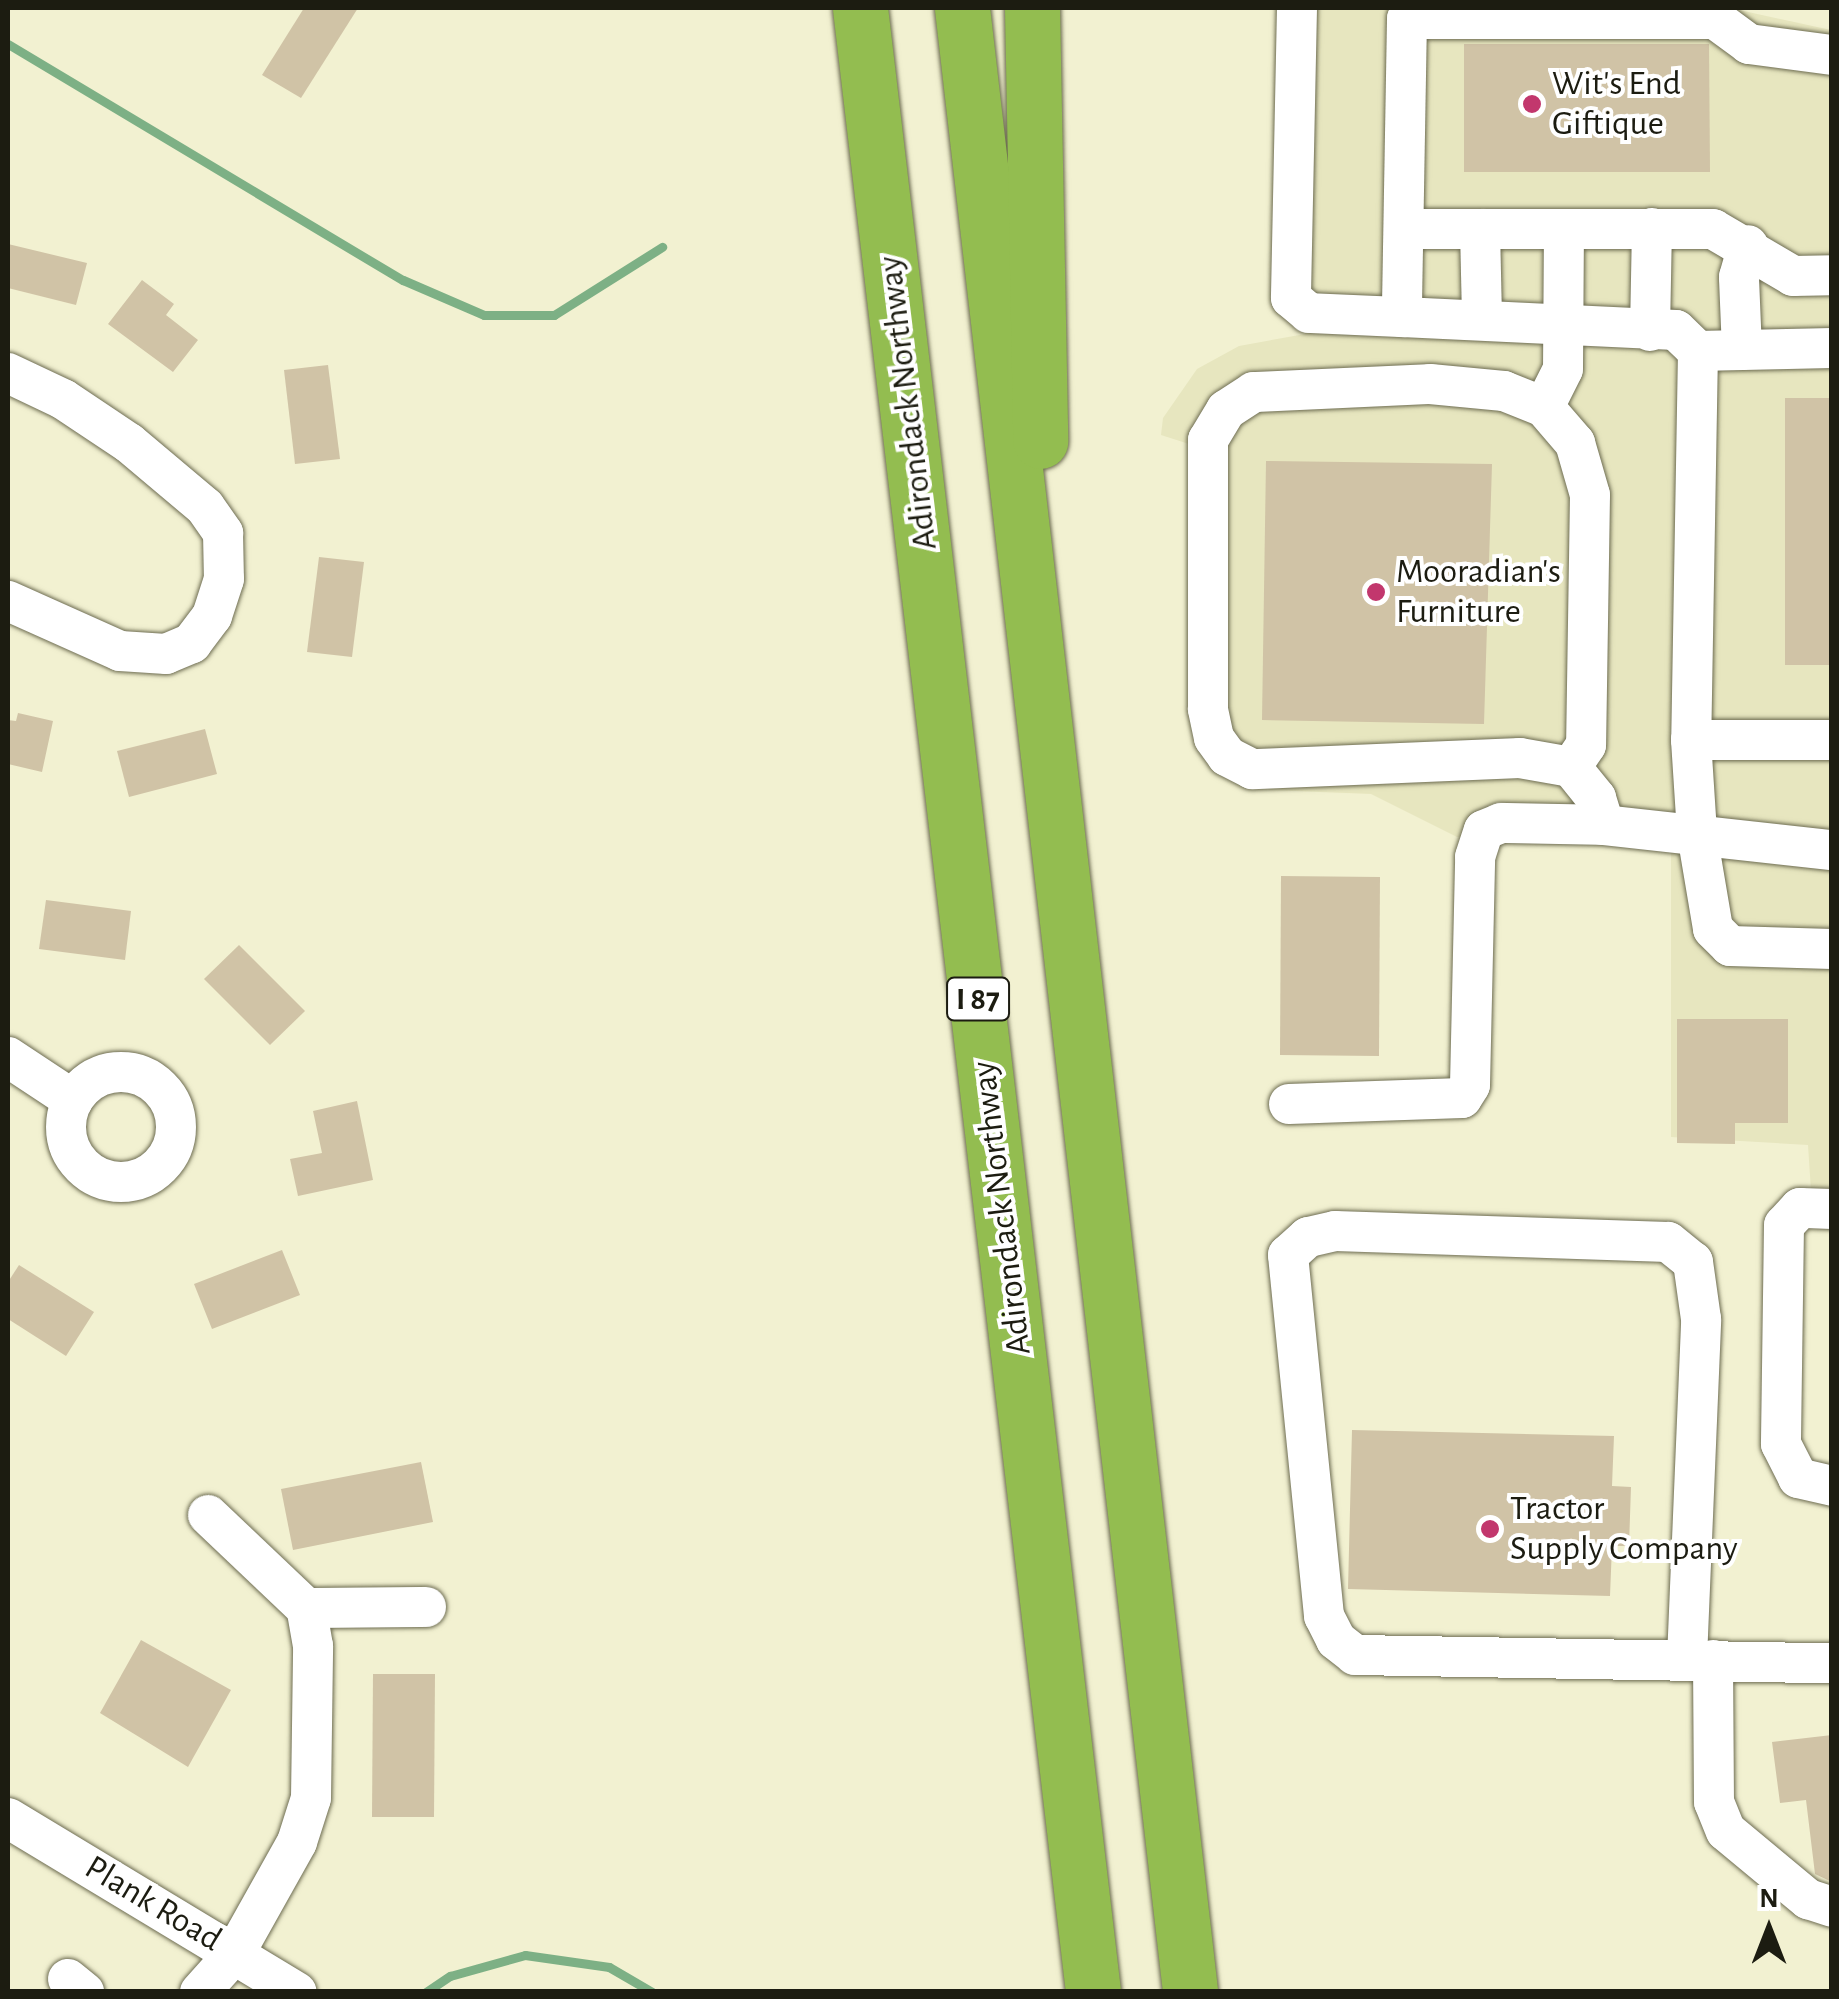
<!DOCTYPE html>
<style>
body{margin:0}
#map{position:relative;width:1839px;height:1999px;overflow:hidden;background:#f2f1d1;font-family:"Alegreya Sans",sans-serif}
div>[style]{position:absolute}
.built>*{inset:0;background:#e7e6bf}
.stream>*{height:9px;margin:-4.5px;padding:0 4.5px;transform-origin:4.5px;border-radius:4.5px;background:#7db085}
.building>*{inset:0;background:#d0c3a6}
.roads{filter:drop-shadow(0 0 2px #6d6c51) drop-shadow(0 0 2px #6d6c51)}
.minor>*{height:40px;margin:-20px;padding:0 20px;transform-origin:20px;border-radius:20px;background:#fff}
.minor>.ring{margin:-20px;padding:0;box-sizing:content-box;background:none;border:40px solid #fff;border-radius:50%}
.highway>*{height:55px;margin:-27.5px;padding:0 27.5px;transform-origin:27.5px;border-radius:27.5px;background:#93bd50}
.dots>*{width:28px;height:28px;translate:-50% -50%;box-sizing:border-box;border:5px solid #fff;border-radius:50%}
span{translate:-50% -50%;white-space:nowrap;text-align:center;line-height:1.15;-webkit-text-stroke:8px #fff;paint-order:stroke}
.shield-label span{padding:2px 8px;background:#fff;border:2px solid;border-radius:8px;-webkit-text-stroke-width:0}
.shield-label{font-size:32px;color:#1c1c11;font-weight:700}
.poi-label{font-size:35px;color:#1c1c11}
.left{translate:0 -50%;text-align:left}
.street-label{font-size:35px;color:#1c1c11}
.frame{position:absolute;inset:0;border:10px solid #1c1c11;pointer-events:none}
.north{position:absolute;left:1719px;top:1879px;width:100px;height:100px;-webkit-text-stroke:8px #fff;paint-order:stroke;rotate:0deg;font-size:28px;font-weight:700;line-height:40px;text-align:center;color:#1c1c11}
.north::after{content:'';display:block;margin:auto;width:35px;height:45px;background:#1c1c11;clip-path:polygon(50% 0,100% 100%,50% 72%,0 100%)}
</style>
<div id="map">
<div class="built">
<i style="clip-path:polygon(1309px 8px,1730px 8px,1831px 30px,1831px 1191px,1811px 1191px,1808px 1145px,1671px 1137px,1671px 846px,1457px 837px,1371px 794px,1270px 790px,1222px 769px,1189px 444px,1161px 435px,1163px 418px,1197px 369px,1239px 346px,1305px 334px)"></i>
</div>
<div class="stream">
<i style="left:8px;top:44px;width:460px;rotate:30.9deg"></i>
<i style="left:403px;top:280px;width:88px;rotate:23.4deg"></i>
<i style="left:484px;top:315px;width:70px"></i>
<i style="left:554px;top:315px;width:128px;rotate:-32.2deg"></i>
<i style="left:426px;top:1992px;width:29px;rotate:-34deg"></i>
<i style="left:450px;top:1976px;width:78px;rotate:-15.6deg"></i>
<i style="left:525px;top:1955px;width:85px;rotate:8.1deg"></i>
<i style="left:609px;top:1967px;width:50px;rotate:30.2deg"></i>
</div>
<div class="building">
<i style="clip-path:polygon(304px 8px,358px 8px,301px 98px,262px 75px)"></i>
<i style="clip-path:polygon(1464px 44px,1709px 44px,1710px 172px,1464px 172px)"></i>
<i style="clip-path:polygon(8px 244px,87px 263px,76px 305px,8px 288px)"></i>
<i style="clip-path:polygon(142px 280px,174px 304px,166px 315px,198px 340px,173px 372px,108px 324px)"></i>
<i style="clip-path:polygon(328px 365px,340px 459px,295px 464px,284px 370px)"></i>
<i style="clip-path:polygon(1785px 398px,1832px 398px,1832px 665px,1785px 665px)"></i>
<i style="clip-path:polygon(1266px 461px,1492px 464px,1484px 724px,1262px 720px)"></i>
<i style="clip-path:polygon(319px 557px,364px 562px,352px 657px,307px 652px)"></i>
<i style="clip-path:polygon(18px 713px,53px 721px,42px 772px,8px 764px,8px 720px,16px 721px)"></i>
<i style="clip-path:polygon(205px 729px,217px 774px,129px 797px,117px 751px)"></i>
<i style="clip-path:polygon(1281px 876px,1380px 877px,1379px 1056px,1280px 1055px)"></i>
<i style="clip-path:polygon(46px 900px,131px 911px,125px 960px,39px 949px)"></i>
<i style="clip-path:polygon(239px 945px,305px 1011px,270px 1045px,204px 979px)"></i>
<i style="clip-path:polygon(1677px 1019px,1788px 1019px,1788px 1123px,1735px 1123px,1735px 1144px,1677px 1143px)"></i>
<i style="clip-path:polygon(357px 1101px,373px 1180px,298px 1196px,290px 1159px,322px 1153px,313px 1111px)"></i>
<i style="clip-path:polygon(282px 1250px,300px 1295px,212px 1329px,194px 1284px)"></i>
<i style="clip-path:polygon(19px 1265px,94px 1312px,66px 1356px,8px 1319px,8px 1282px)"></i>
<i style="clip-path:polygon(1352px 1430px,1614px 1436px,1612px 1486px,1631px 1487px,1629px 1546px,1612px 1546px,1610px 1596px,1348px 1589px)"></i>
<i style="clip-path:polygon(421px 1462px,433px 1522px,293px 1550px,281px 1489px)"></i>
<i style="clip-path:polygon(141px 1640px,231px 1690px,188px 1767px,100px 1713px)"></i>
<i style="clip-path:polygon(373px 1674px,435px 1674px,434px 1817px,372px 1817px)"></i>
<i style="clip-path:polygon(1832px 1735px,1832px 1882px,1815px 1874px,1806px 1800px,1780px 1803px,1772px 1742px)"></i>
</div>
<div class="roads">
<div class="minor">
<i style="left:1297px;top:8px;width:290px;rotate:91.2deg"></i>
<i style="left:1291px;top:298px;width:23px;rotate:40deg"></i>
<i style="left:1309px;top:313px;width:93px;rotate:2.5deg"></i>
<i style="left:1832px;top:55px;width:84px;rotate:-172.5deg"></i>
<i style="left:1749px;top:44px;width:42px;rotate:-143.7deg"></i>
<i style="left:1715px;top:19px;width:308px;rotate:180deg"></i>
<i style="left:1407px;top:19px;width:298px;rotate:91deg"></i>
<i style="left:1402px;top:317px;width:274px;rotate:2.7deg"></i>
<i style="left:1676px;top:330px;width:30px;rotate:44deg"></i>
<i style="left:1698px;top:351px;width:134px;rotate:-1.3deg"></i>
<i style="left:1404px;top:229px;width:309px"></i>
<i style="left:1713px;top:229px;width:93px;rotate:30.4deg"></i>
<i style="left:1793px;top:276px;width:39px;rotate:-1deg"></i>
<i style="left:1480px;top:229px;width:90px;rotate:88.7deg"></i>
<i style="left:1650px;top:331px;width:103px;rotate:-88.9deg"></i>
<i style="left:1742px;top:350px;width:73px;rotate:-92.4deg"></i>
<i style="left:1739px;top:277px;width:33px;rotate:-74deg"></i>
<i style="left:1698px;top:351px;width:389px;rotate:91deg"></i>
<i style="left:1691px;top:740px;width:94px;rotate:86.3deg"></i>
<i style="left:1697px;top:834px;width:96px;rotate:80.4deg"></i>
<i style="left:1713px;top:929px;width:24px;rotate:45deg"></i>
<i style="left:1730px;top:946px;width:102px;rotate:1.7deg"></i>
<i style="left:8px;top:373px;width:61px;rotate:25.3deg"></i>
<i style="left:63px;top:399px;width:79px;rotate:33.7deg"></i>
<i style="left:129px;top:443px;width:99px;rotate:40.1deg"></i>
<i style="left:205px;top:507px;width:32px;rotate:55deg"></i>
<i style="left:223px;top:533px;width:46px;rotate:88.8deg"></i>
<i style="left:224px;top:579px;width:39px;rotate:108deg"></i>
<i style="left:212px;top:616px;width:34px;rotate:127deg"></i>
<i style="left:192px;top:643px;width:28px;rotate:157deg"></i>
<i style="left:166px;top:654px;width:46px;rotate:-176.3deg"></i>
<i style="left:120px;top:651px;width:123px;rotate:-155.9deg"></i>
<i style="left:1430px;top:384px;width:74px;rotate:5.4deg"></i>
<i style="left:1504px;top:391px;width:43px;rotate:21.8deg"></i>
<i style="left:1544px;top:407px;width:48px;rotate:49.3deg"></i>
<i style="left:1575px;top:443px;width:54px;rotate:73.9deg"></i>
<i style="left:1590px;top:495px;width:250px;rotate:90.9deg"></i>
<i style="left:1586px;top:745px;width:27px;rotate:124deg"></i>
<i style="left:1571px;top:767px;width:52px;rotate:-170deg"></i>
<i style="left:1520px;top:758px;width:268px;rotate:177.6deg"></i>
<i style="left:1252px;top:769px;width:28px;rotate:-153deg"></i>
<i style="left:1227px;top:756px;width:22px;rotate:-126deg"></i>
<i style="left:1214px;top:738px;width:30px;rotate:-102deg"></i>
<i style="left:1208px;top:709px;width:269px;rotate:-90deg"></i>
<i style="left:1208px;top:440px;width:35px;rotate:-59deg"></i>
<i style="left:1226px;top:410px;width:33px;rotate:-33deg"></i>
<i style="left:1254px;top:392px;width:176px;rotate:-2.6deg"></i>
<i style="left:1544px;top:407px;width:42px;rotate:-63.4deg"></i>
<i style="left:1563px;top:369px;width:139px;rotate:-89.6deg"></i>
<i style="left:1691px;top:740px;width:141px"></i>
<i style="left:1571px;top:767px;width:40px;rotate:51deg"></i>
<i style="left:1596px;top:798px;width:28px;rotate:73deg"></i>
<i style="left:1604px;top:825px;width:229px;rotate:6.3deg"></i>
<i style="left:8px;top:1057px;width:78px;rotate:33.5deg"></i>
<i class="ring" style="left:66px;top:1072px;width:70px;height:70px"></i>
<i style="left:1289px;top:1104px;width:173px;rotate:-2deg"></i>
<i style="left:1462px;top:1098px;width:15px;rotate:-58deg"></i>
<i style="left:1470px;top:1085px;width:228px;rotate:-88.7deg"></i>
<i style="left:1475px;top:857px;width:28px;rotate:-72deg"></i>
<i style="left:1484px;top:830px;width:18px;rotate:-22deg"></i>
<i style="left:1501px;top:823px;width:103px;rotate:1.1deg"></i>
<i style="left:1832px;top:1209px;width:32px;rotate:-178deg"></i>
<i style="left:1800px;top:1208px;width:23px;rotate:133deg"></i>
<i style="left:1784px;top:1225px;width:219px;rotate:90.8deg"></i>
<i style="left:1781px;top:1444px;width:38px;rotate:63deg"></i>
<i style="left:1798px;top:1478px;width:35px;rotate:13deg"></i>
<i style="left:306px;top:1608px;width:120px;rotate:-0.5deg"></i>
<i style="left:1687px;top:1659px;width:340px;rotate:-87.6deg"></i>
<i style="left:1701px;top:1319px;width:58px;rotate:-98deg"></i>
<i style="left:1693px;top:1262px;width:32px;rotate:-141deg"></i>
<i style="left:1668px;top:1242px;width:333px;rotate:-178.1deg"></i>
<i style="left:1335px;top:1231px;width:28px;rotate:167deg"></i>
<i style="left:1308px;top:1237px;width:27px;rotate:138deg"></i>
<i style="left:1288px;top:1255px;width:363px;rotate:84.3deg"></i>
<i style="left:1324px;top:1616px;width:27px;rotate:63deg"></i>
<i style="left:1336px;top:1640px;width:24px;rotate:38deg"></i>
<i style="left:1355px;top:1655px;width:477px;rotate:1deg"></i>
<i style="left:1713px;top:1660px;width:142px;rotate:89.6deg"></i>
<i style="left:1714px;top:1802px;width:31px;rotate:68deg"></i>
<i style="left:1726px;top:1831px;width:107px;rotate:39.7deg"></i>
<i style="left:1808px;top:1899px;width:25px;rotate:18deg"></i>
<i style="left:8px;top:1818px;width:337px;rotate:31.1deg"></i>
<i style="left:68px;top:1979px;width:21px;rotate:39deg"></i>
<i style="left:200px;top:1992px;width:52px;rotate:-48.1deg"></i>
<i style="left:235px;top:1953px;width:127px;rotate:-60.8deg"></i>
<i style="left:297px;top:1842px;width:46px;rotate:-72.3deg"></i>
<i style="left:311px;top:1798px;width:152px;rotate:-89.2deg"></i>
<i style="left:313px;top:1646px;width:39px;rotate:-100deg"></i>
<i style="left:306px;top:1608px;width:135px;rotate:-136.5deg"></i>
</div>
<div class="highway">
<i style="left:860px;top:8px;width:1998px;rotate:83.3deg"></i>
<i style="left:962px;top:8px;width:1997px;rotate:83.44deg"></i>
<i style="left:1032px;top:8px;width:433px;rotate:88.9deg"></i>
</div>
</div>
<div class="dots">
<i style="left:1532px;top:104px;background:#c2376d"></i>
<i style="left:1376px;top:592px;background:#c2376d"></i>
<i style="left:1490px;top:1529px;background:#c2376d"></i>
</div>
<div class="shield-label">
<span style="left:978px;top:999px">I 87</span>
</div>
<div class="poi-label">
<span class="left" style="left:1552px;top:104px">Wit's End<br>Giftique</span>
<span class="left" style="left:1396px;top:592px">Mooradian's<br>Furniture</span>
<span class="left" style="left:1510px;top:1529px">Tractor<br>Supply Company</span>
</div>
<div class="street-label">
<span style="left:908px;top:403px;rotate:-97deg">Adirondack Northway</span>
<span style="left:1002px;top:1208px;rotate:-97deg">Adirondack Northway</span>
<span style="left:153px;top:1904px;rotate:31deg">Plank Road</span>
</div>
<div class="frame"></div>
<div class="north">N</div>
</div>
